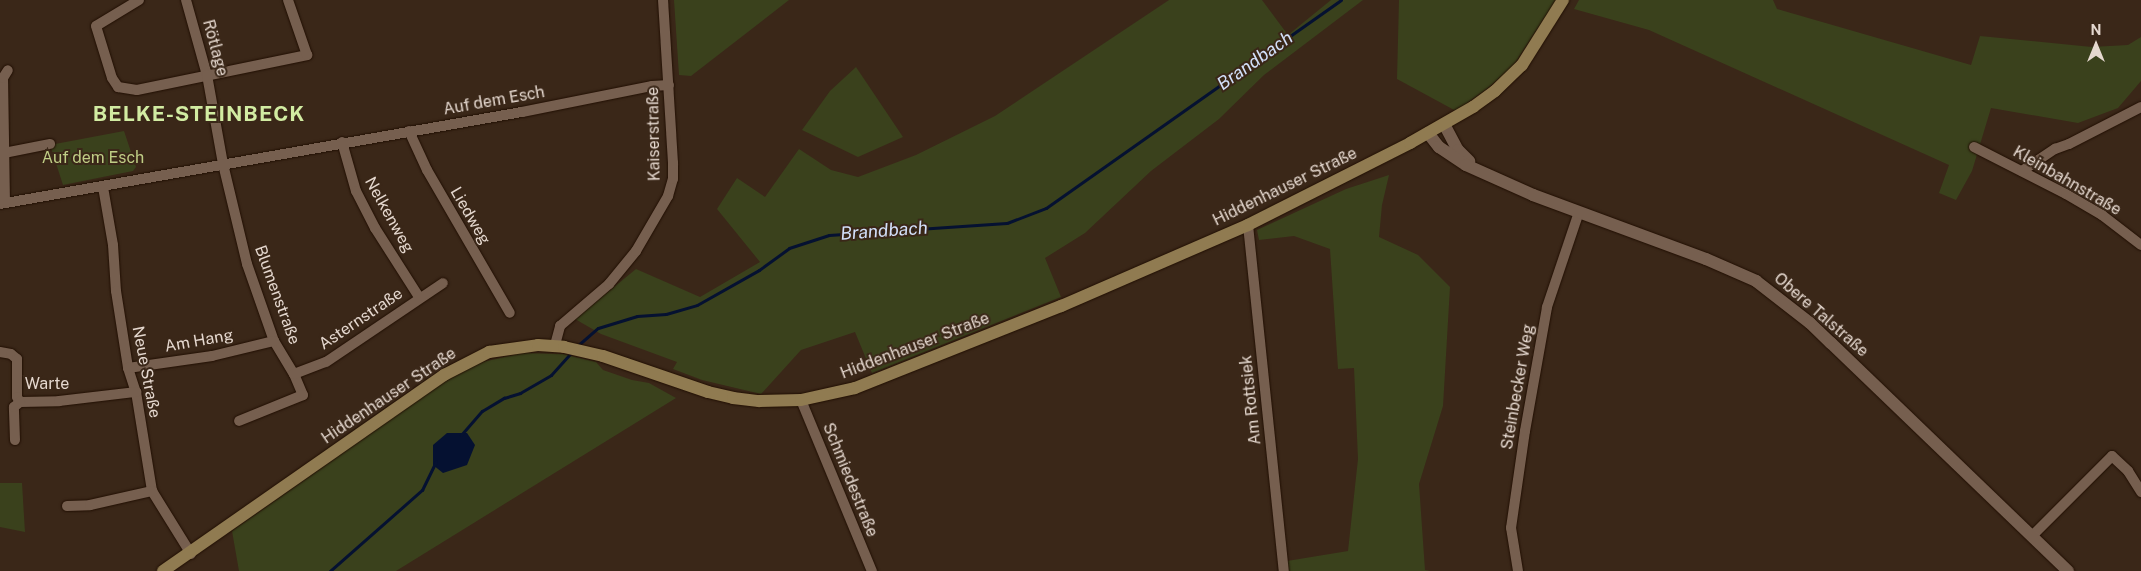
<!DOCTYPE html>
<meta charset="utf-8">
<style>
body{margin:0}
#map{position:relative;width:2141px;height:571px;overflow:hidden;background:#3a2718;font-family:"Public Sans",sans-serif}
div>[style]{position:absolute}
.green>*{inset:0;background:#3a411c}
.water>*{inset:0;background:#051131}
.stream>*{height:3px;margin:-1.5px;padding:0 1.5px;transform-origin:1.5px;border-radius:1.5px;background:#051131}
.roads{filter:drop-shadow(0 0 1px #210f03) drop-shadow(0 0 1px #210f03)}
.minor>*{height:10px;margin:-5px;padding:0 5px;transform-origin:5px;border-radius:5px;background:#765f4f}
.tertiary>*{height:12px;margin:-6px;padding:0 6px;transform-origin:6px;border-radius:6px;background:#765f4f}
.secondary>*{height:12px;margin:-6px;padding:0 6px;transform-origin:6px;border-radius:6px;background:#907b51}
span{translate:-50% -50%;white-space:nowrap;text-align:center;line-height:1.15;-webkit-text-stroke:4px #3a2718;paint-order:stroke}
.street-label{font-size:16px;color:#e5d8cf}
.park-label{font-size:16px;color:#bfcd85}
.water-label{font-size:18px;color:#d3e0fa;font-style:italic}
.district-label{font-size:21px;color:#d2eca2;font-weight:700;letter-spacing:1px}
.north{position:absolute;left:2071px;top:20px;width:50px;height:50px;-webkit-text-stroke:4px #3a2718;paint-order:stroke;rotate:0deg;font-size:14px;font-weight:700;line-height:20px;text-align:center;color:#e5d8cf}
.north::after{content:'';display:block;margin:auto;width:18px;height:22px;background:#e5d8cf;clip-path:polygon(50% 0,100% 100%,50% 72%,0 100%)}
</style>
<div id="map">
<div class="green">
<i style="clip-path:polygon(674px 0,789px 0,691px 76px,679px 75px)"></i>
<i style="clip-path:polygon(1169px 0,1262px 0,1288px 35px,1331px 0,1363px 0,1264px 75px,1219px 119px,1151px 171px,1085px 233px,1045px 258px,1061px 297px,872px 373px,855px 332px,801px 350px,761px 394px,702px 380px,673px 369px,677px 362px,601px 334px,575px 319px,636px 269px,700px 297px,760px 262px,717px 209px,737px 178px,765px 197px,799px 149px,831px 170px,858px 177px,916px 155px,995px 116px)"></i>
<i style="clip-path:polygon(1399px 0,1556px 0,1513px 66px,1488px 88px,1456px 111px,1397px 79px)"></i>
<i style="clip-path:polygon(1579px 0,1773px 0,1777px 9px,1971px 65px,1980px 36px,2092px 47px,2128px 45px,2141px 37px,2141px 81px,2118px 108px,2078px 123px,1991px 108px,1972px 171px,1956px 200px,1939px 193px,1949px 165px,1649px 30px,1574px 9px)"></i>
<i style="clip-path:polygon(856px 67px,903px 137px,858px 157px,802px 130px,830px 91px)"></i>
<i style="clip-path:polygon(124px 131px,136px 167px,133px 171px,63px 185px,51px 148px,55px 144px)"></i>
<i style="clip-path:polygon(1389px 175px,1382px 205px,1379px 237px,1418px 255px,1450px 287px,1443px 406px,1419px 484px,1425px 570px,1430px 571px,1289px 571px,1287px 561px,1348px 551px,1358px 459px,1354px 368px,1338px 369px,1330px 249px,1294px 236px,1259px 240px,1257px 230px,1346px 189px)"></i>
<i style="clip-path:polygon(522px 353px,563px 354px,596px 362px,603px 370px,632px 380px,649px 383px,676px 398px,396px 571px,239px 571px,232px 531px,448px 379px,478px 363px)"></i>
<i style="clip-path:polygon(0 483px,22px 483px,25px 532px,0 527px)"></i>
</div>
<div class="water">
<i style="clip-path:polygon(447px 433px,467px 433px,475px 445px,467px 465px,443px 473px,433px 465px,433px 445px)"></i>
</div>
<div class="stream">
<i style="left:576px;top:347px;width:29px;rotate:-41deg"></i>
<i style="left:598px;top:328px;width:41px;rotate:-17.1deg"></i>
<i style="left:637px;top:316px;width:29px;rotate:-4deg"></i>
<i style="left:666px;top:314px;width:32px;rotate:-16deg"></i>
<i style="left:697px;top:305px;width:71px;rotate:-29.4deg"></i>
<i style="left:759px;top:270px;width:37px;rotate:-36deg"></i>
<i style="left:789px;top:248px;width:42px;rotate:-18deg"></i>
<i style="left:829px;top:235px;width:178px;rotate:-3.9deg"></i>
<i style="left:1007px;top:223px;width:42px;rotate:-21deg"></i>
<i style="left:1046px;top:208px;width:361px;rotate:-35.2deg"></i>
<i style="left:461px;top:435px;width:32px;rotate:-49deg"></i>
<i style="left:482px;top:411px;width:26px;rotate:-31deg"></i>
<i style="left:504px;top:398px;width:17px;rotate:-17deg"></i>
<i style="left:520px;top:393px;width:36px;rotate:-30deg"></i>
<i style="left:551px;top:375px;width:31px;rotate:-48deg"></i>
<i style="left:330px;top:571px;width:123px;rotate:-41.4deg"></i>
<i style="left:422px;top:490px;width:32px;rotate:-64deg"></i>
</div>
<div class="roads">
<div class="minor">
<i style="left:139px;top:0;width:50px;rotate:148.8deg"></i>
<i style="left:96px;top:26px;width:54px;rotate:72.9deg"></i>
<i style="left:112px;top:78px;width:11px;rotate:56deg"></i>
<i style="left:118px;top:87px;width:19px;rotate:9deg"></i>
<i style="left:137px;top:90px;width:174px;rotate:-11.6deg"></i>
<i style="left:307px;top:55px;width:58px;rotate:-109.1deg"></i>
<i style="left:186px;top:0;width:78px;rotate:74.4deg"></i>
<i style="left:207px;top:75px;width:90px;rotate:79.8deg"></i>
<i style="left:223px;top:164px;width:103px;rotate:76.5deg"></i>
<i style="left:247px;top:264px;width:82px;rotate:70.7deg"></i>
<i style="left:274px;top:341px;width:39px;rotate:59deg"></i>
<i style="left:294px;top:374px;width:23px;rotate:67deg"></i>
<i style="left:303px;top:395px;width:69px;rotate:157.9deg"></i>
<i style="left:409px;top:131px;width:43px;rotate:65.2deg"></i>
<i style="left:427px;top:170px;width:165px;rotate:59.9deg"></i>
<i style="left:342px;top:142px;width:51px;rotate:74.1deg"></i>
<i style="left:356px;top:191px;width:42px;rotate:62.8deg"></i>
<i style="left:375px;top:228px;width:82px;rotate:57.5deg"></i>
<i style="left:1974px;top:147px;width:103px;rotate:27.1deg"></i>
<i style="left:2066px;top:194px;width:42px;rotate:30.3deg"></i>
<i style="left:2102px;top:215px;width:49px;rotate:37.6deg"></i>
<i style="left:4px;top:153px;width:47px;rotate:-11.1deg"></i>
<i style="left:2022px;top:171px;width:40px;rotate:-34deg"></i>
<i style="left:2055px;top:149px;width:15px;rotate:-20deg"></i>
<i style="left:2069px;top:144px;width:81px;rotate:-27.2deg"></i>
<i style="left:103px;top:187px;width:59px;rotate:80.2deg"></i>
<i style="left:113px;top:245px;width:46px;rotate:86.3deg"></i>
<i style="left:116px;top:291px;width:78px;rotate:81.1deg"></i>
<i style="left:128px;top:368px;width:25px;rotate:72deg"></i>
<i style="left:136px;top:392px;width:100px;rotate:80.8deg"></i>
<i style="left:152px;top:491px;width:74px;rotate:58.2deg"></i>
<i style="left:5px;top:203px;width:125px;rotate:-90.9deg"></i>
<i style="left:3px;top:78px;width:9px;rotate:-58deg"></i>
<i style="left:0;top:204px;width:530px;rotate:-10deg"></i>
<i style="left:522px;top:112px;width:133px;rotate:-11.3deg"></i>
<i style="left:652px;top:86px;width:17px;rotate:-3deg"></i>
<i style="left:1248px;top:225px;width:348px;rotate:84.1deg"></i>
<i style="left:555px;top:345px;width:20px;rotate:-75deg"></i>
<i style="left:560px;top:326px;width:65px;rotate:-40.6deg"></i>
<i style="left:609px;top:284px;width:43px;rotate:-50.7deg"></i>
<i style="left:636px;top:251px;width:64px;rotate:-59.8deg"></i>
<i style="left:668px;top:196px;width:18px;rotate:-74deg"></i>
<i style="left:673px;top:179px;width:16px;rotate:-90deg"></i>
<i style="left:673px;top:163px;width:163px;rotate:-93.5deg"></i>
<i style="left:0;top:352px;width:11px;rotate:10deg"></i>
<i style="left:11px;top:354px;width:8px;rotate:40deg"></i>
<i style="left:17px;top:359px;width:38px;rotate:90deg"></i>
<i style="left:17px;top:397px;width:6px;rotate:59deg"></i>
<i style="left:20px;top:402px;width:39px;rotate:-1deg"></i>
<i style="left:59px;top:401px;width:78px;rotate:-6.7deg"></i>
<i style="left:128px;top:368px;width:85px;rotate:-8.1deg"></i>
<i style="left:212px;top:356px;width:64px;rotate:-13.6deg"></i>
<i style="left:294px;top:374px;width:34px;rotate:-21deg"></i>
<i style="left:326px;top:362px;width:141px;rotate:-34deg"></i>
<i style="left:801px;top:400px;width:185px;rotate:67.5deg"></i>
<i style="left:15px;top:440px;width:33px;rotate:-92deg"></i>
<i style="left:14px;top:407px;width:8px;rotate:-40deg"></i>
<i style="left:67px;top:506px;width:23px;rotate:-2deg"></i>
<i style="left:90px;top:505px;width:64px;rotate:-12.7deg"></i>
<i style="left:2032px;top:536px;width:113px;rotate:-45deg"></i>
<i style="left:2112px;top:456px;width:22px;rotate:43deg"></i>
<i style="left:2128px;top:471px;width:25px;rotate:58deg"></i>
<i style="left:1518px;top:571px;width:44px;rotate:-99.2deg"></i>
<i style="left:1511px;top:528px;width:98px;rotate:-81.8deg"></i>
<i style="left:1525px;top:431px;width:126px;rotate:-79.9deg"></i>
<i style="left:1547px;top:307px;width:100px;rotate:-71.4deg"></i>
</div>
<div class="tertiary">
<i style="left:1444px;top:124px;width:30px;rotate:62deg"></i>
<i style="left:1458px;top:150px;width:16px;rotate:45deg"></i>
<i style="left:1428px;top:133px;width:18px;rotate:52deg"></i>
<i style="left:1439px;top:147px;width:32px;rotate:34deg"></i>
<i style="left:1466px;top:165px;width:73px;rotate:24.1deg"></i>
<i style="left:1533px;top:195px;width:184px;rotate:20.3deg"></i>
<i style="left:1706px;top:259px;width:55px;rotate:23.7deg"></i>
<i style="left:1756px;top:281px;width:68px;rotate:37.9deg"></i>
<i style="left:1810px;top:323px;width:29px;rotate:44deg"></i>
<i style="left:1831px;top:343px;width:329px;rotate:43.9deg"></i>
</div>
<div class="secondary">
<i style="left:163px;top:571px;width:343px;rotate:-34.9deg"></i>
<i style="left:444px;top:375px;width:51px;rotate:-27.1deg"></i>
<i style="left:489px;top:352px;width:49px;rotate:-8.1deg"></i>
<i style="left:538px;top:345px;width:26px;rotate:4deg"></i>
<i style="left:564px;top:347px;width:40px;rotate:13deg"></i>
<i style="left:603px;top:356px;width:111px;rotate:18.9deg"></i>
<i style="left:708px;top:392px;width:26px;rotate:13deg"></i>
<i style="left:733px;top:398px;width:26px;rotate:7deg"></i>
<i style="left:759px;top:401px;width:42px;rotate:-1.4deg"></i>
<i style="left:801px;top:400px;width:55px;rotate:-12.5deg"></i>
<i style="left:855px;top:388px;width:222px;rotate:-21.7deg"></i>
<i style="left:1061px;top:306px;width:204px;rotate:-23.4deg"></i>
<i style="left:1248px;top:225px;width:182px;rotate:-26.8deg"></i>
<i style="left:1410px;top:143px;width:73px;rotate:-29.7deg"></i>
<i style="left:1473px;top:107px;width:27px;rotate:-36deg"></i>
<i style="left:1495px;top:91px;width:37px;rotate:-44deg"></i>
<i style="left:1522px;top:65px;width:77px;rotate:-57.8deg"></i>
</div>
</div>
<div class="street-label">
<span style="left:215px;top:48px;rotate:75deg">Rötlage</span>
<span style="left:494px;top:101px;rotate:-10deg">Auf dem Esch</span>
<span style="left:654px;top:134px;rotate:-91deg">Kaiserstraße</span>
<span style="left:2067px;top:181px;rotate:30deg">Kleinbahnstraße</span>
<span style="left:1285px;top:187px;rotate:-26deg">Hiddenhauser Straße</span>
<span style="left:389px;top:215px;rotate:61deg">Nelkenweg</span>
<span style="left:470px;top:216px;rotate:60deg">Liedweg</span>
<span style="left:277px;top:295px;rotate:70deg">Blumenstraße</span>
<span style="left:1821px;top:315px;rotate:41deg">Obere Talstraße</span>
<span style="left:361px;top:319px;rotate:-34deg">Asternstraße</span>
<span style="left:199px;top:341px;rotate:-10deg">Am Hang</span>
<span style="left:915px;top:346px;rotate:-21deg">Hiddenhauser Straße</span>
<span style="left:146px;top:372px;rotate:79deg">Neue Straße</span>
<span style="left:47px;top:384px">Warte</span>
<span style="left:1518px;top:387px;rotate:-80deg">Steinbecker Weg</span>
<span style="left:389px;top:396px;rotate:-34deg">Hiddenhauser Straße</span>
<span style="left:1251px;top:400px;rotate:-96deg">Am Rottsiek</span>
<span style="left:850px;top:480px;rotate:68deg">Schmiedestraße</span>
</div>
<div class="park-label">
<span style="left:93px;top:158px">Auf dem Esch</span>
</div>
<div class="water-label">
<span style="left:1255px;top:61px;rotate:-35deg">Brandbach</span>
<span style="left:884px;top:231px;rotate:-4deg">Brandbach</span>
</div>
<div class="district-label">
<span style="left:199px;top:114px">BELKE-STEINBECK</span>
</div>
<div class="north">N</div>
</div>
